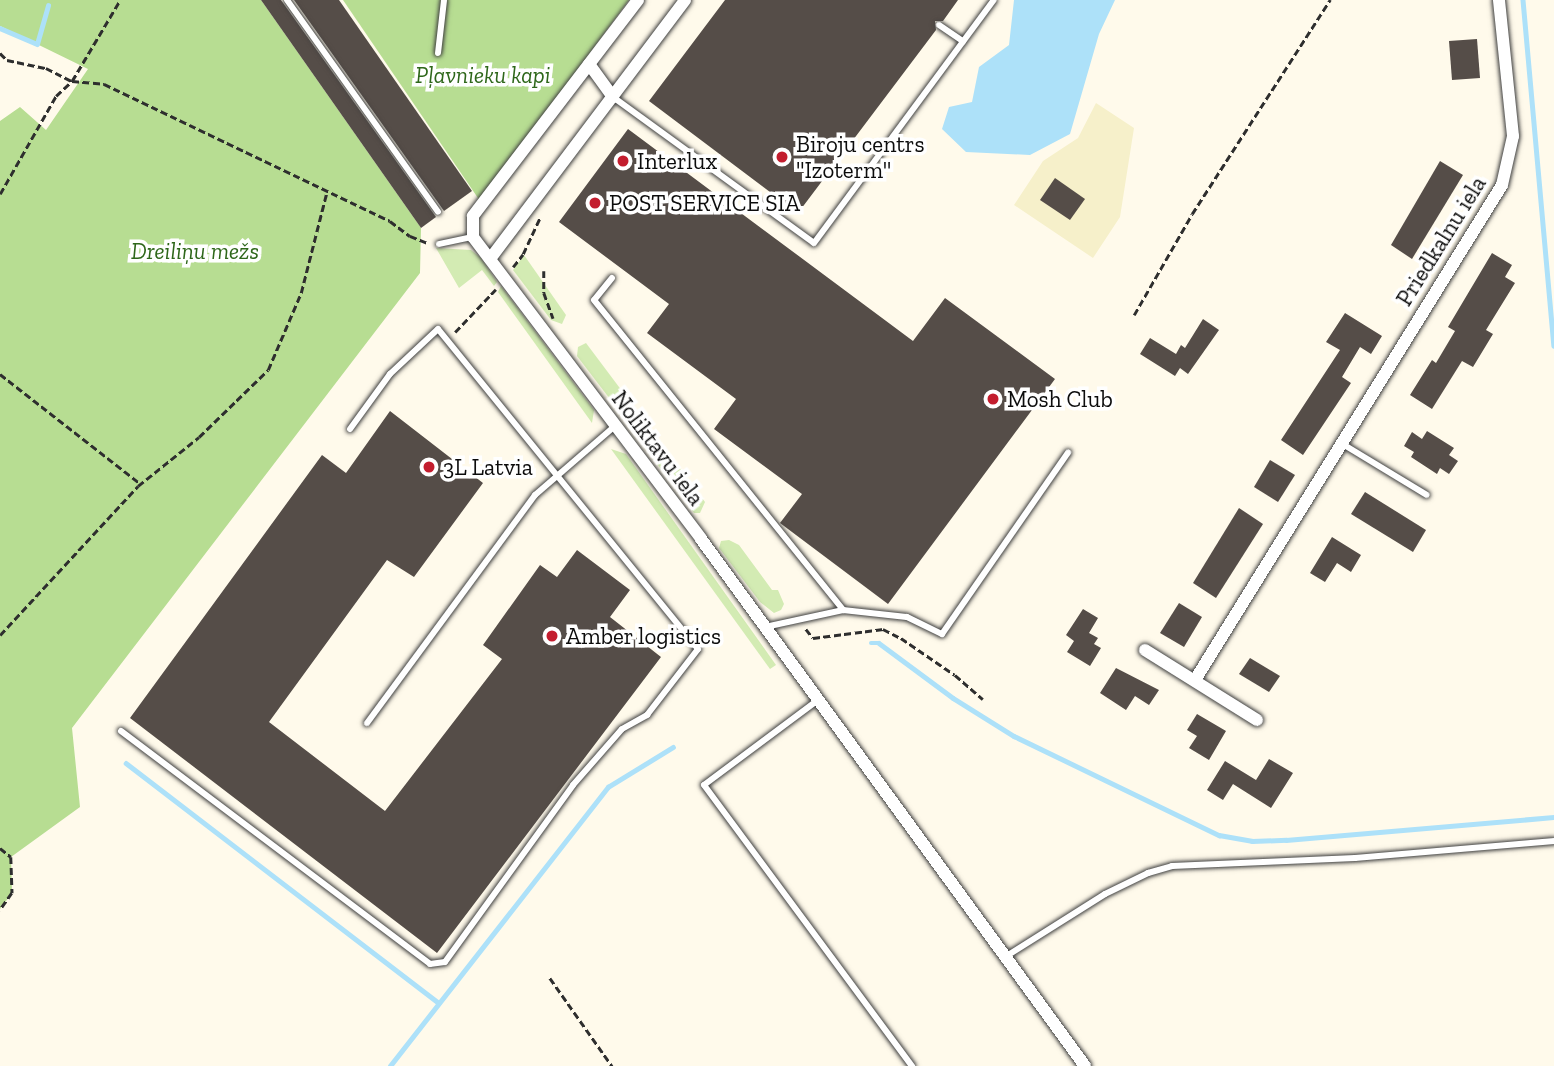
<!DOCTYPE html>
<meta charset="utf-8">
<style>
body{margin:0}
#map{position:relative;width:1554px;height:1066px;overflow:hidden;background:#fffaeb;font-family:"Zilla Slab",serif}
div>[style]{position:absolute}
.farmland>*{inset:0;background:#f6f0ca}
.green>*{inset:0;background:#d3ebb3}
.forest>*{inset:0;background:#b7dd92}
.water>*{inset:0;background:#ade1f9}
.stream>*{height:4.5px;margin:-2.25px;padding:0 2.25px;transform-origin:2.25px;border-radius:2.25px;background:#ade1f9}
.building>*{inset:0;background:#554d48}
.path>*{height:2.5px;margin-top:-1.25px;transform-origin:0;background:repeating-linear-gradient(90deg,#2e2e2e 0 7px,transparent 0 10.5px)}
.roads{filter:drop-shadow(0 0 2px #3f3f3f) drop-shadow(0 0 2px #3f3f3f)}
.lane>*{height:6px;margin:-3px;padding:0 3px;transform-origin:3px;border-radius:3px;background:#fff}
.street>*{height:12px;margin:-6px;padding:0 6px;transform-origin:6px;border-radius:6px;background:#fff}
.dots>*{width:19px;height:19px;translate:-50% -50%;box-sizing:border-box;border:4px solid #fff;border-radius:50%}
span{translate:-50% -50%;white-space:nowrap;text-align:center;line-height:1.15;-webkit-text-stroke:7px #fff;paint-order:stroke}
.park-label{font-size:23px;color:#2e671a;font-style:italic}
.poi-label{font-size:23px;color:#0c0c0c}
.left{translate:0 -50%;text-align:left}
.street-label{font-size:23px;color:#0c0c0c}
</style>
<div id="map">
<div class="farmland">
<i style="clip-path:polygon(1096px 103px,1134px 128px,1120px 217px,1093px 258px,1014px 205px,1043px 161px,1078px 138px)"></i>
</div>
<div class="green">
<i style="clip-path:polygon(436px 248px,471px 250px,481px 258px,497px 282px,494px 286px,482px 270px,459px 288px)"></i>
<i style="clip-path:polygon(524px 255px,566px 315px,562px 324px,551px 320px,513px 270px)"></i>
<i style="clip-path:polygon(501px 286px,594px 410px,592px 423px,498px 292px)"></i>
<i style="clip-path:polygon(586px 343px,637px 411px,635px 416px,623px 416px,577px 356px,578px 347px)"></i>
<i style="clip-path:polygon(652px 431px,705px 502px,700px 513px,694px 513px,640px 441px,641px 435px)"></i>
<i style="clip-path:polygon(611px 449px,626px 454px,776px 665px,770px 669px)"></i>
<i style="clip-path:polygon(729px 540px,739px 545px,772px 590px,778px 590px,784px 604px,781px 610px,774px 613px,760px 602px,719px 548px,721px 541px)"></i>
</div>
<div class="forest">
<i style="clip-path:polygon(0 0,261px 0,421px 228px,420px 273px,72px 728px,80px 807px,11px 857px,12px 893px,0 909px,0 121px,20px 107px,46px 130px,88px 69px,0 26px)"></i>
<i style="clip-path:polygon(343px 0,629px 0,480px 201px)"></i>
</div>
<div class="water">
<i style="clip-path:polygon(1014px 0,1115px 0,1099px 34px,1070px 134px,1030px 155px,966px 152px,942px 129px,949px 107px,972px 102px,979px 67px,1009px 45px)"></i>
</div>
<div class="stream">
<i style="left:1523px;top:0;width:347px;rotate:84.9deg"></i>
<i style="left:0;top:28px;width:40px;rotate:23.4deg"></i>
<i style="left:37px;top:44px;width:40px;rotate:-74deg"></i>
<i style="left:871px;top:643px;width:8px"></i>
<i style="left:879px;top:643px;width:92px;rotate:36.6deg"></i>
<i style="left:953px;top:698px;width:72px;rotate:31.9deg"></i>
<i style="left:1014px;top:736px;width:228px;rotate:25.8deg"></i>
<i style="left:1219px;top:835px;width:34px;rotate:10deg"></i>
<i style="left:1252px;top:841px;width:34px;rotate:-2deg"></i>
<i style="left:1286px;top:840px;width:269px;rotate:-4.9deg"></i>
<i style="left:126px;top:763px;width:394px;rotate:37.5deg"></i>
<i style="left:390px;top:1066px;width:354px;rotate:-52deg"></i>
<i style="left:608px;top:787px;width:76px;rotate:-31.6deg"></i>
</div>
<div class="building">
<i style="clip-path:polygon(261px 0,281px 0,436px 217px,421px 228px)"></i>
<i style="clip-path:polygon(294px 0,339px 0,472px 191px,444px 211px)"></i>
<i style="clip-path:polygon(725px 0,958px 0,943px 21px,935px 21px,936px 30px,798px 213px,649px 101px)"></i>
<i style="clip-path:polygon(1477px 39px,1480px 78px,1452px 80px,1449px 41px)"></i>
<i style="clip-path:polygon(628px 129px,913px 341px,945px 298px,1055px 379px,888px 604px,780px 523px,802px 494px,714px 429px,736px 399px,647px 333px,669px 304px,559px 222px)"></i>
<i style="clip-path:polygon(1440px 161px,1463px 175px,1412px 259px,1391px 245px)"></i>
<i style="clip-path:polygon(1055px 178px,1085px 199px,1070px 220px,1040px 200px)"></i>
<i style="clip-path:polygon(1492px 253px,1512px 265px,1505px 277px,1515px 283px,1486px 330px,1493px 334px,1473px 367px,1462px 361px,1432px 409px,1410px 395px,1432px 360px,1436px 363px,1455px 331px,1448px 327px)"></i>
<i style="clip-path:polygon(1345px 313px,1382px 336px,1371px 354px,1360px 347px,1342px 377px,1351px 383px,1303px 455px,1281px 440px,1340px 350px,1326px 342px)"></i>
<i style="clip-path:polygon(1203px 319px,1219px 330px,1188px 374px,1180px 368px,1175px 376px,1140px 354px,1150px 338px,1176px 354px,1181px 345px,1185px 348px)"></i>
<i style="clip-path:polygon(390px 411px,483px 483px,414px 577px,387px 560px,269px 722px,385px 811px,502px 659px,483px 645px,540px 565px,557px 577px,577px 550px,630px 590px,610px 617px,661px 657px,437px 953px,130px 718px,322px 455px,346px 473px)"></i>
<i style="clip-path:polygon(1427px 431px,1454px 448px,1449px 455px,1458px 461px,1449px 474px,1440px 468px,1437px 474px,1411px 457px,1414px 452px,1404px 446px,1412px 432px,1422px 439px)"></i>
<i style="clip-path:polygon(1270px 460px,1295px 475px,1278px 502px,1254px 487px)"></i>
<i style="clip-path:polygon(1365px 492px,1426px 530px,1413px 552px,1351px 514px)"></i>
<i style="clip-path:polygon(1239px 508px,1263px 524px,1216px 598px,1193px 583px)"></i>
<i style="clip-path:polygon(1332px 537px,1361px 555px,1351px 572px,1337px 563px,1325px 582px,1310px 573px)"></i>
<i style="clip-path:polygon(1179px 603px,1202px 617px,1184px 647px,1160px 633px)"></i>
<i style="clip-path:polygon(1083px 609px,1098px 618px,1089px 633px,1098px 638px,1094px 644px,1101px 648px,1090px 666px,1067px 652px,1074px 641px,1066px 635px)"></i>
<i style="clip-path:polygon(1250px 658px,1280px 676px,1269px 692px,1239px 674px)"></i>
<i style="clip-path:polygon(1116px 668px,1159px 690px,1149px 705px,1135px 696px,1126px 710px,1100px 693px)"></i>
<i style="clip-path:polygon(1197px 714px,1226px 731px,1209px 760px,1189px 748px,1197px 736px,1187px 730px)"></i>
<i style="clip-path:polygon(1269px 759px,1293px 773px,1271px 808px,1233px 784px,1223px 800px,1207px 790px,1225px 761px,1256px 780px)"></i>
</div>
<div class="path">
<i style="left:0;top:53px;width:10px;rotate:45deg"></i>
<i style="left:7px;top:60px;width:40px;rotate:12deg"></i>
<i style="left:46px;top:68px;width:29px;rotate:27deg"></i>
<i style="left:72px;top:81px;width:32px;rotate:5deg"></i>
<i style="left:104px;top:84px;width:317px;rotate:25.6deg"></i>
<i style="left:390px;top:221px;width:25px;rotate:37deg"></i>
<i style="left:410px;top:236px;width:18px;rotate:22deg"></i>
<i style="left:0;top:194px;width:113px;rotate:-60.3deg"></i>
<i style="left:56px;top:96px;width:22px;rotate:-43deg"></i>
<i style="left:72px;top:81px;width:94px;rotate:-59.3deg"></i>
<i style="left:513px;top:267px;width:16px;rotate:-52deg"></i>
<i style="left:523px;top:254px;width:40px;rotate:-65deg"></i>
<i style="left:544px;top:271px;width:22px;rotate:90deg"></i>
<i style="left:544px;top:293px;width:27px;rotate:70deg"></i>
<i style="left:1134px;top:315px;width:116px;rotate:-60.1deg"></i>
<i style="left:1192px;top:214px;width:255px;rotate:-57.2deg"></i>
<i style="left:455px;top:332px;width:59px;rotate:-46.4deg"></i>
<i style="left:0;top:374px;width:179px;rotate:38deg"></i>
<i style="left:806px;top:629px;width:11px;rotate:52deg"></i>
<i style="left:813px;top:638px;width:71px;rotate:-7.3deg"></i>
<i style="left:883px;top:629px;width:20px;rotate:27deg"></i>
<i style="left:901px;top:638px;width:65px;rotate:34.4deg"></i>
<i style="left:955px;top:675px;width:37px;rotate:41deg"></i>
<i style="left:0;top:635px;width:203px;rotate:-47.2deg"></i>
<i style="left:138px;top:486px;width:78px;rotate:-38.8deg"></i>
<i style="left:199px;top:437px;width:96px;rotate:-44.2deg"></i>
<i style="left:268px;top:370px;width:84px;rotate:-66.8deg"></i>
<i style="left:301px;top:293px;width:105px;rotate:-75.7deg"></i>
<i style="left:0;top:848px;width:14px;rotate:39deg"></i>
<i style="left:11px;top:857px;width:36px;rotate:88deg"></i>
<i style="left:12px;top:893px;width:21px;rotate:125deg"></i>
<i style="left:550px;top:978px;width:108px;rotate:54.8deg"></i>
</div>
<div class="roads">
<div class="lane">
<i style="left:287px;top:0;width:260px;rotate:54.5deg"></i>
<i style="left:939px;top:25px;width:29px;rotate:34deg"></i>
<i style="left:438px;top:53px;width:53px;rotate:-83.5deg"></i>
<i style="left:613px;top:97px;width:248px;rotate:36deg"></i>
<i style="left:814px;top:243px;width:302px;rotate:-53.5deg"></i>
<i style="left:439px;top:244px;width:35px;rotate:-12deg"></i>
<i style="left:612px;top:278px;width:28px;rotate:129deg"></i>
<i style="left:594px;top:300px;width:398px;rotate:51.2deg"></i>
<i style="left:1341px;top:443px;width:100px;rotate:31.2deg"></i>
<i style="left:765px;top:627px;width:80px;rotate:-12.3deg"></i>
<i style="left:843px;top:610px;width:64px;rotate:6.2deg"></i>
<i style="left:907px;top:617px;width:39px;rotate:26deg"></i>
<i style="left:942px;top:634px;width:221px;rotate:-55.2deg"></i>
<i style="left:818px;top:700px;width:142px;rotate:143.3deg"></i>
<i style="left:704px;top:785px;width:350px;rotate:53.5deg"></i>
<i style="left:367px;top:723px;width:283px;rotate:-53.6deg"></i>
<i style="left:535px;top:495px;width:106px;rotate:-40.8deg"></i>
<i style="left:121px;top:731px;width:387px;rotate:37deg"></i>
<i style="left:430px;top:964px;width:15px;rotate:-8deg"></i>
<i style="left:445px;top:962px;width:218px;rotate:-54.1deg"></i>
<i style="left:573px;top:785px;width:74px;rotate:-48.8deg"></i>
<i style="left:622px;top:729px;width:29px;rotate:-29deg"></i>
<i style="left:647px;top:715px;width:83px;rotate:-52.3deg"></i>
<i style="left:698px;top:649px;width:412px;rotate:-129.1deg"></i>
<i style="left:438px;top:329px;width:66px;rotate:136.8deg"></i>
<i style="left:390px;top:374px;width:68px;rotate:126deg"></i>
<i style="left:1005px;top:957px;width:118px;rotate:-32.2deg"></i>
<i style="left:1105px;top:894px;width:48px;rotate:-26deg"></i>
<i style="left:1148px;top:873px;width:25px;rotate:-16deg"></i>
<i style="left:1172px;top:866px;width:183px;rotate:-2.5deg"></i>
<i style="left:1355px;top:858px;width:200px;rotate:-4.9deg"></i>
</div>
<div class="street">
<i style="left:638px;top:0;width:272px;rotate:127.4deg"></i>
<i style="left:473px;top:216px;width:21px;rotate:90deg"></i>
<i style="left:473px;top:237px;width:378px;rotate:52.9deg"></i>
<i style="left:701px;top:539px;width:652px;rotate:53.92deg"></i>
<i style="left:589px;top:64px;width:41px;rotate:54deg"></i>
<i style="left:490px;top:259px;width:324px;rotate:-53deg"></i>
<i style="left:1145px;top:650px;width:132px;rotate:32deg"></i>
<i style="left:1195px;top:680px;width:582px;rotate:-58.19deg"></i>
<i style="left:1502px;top:185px;width:50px;rotate:-77.3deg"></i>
<i style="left:1513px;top:136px;width:137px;rotate:-95.9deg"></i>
</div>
</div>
<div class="dots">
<i style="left:782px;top:157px;background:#c31d2e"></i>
<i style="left:623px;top:161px;background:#c31d2e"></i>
<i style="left:595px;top:203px;background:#c31d2e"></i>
<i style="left:993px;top:399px;background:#c31d2e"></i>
<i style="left:429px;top:467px;background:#c31d2e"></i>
<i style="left:552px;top:636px;background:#c31d2e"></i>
</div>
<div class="park-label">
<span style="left:483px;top:75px">Pļavnieku kapi</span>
<span style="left:195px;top:251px">Dreiliņu mežs</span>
</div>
<div class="poi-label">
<span class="left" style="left:796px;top:157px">Biroju centrs<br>"Izoterm"</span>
<span class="left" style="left:637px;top:161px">Interlux</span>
<span class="left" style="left:609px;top:203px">POST SERVICE SIA</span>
<span class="left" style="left:1007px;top:399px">Mosh Club</span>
<span class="left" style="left:443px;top:467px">3L Latvia</span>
<span class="left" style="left:566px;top:636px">Amber logistics</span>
</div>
<div class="street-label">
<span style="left:1441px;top:241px;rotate:-58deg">Priedkalnu iela</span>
<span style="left:658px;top:448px;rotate:53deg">Noliktavu iela</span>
</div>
</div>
